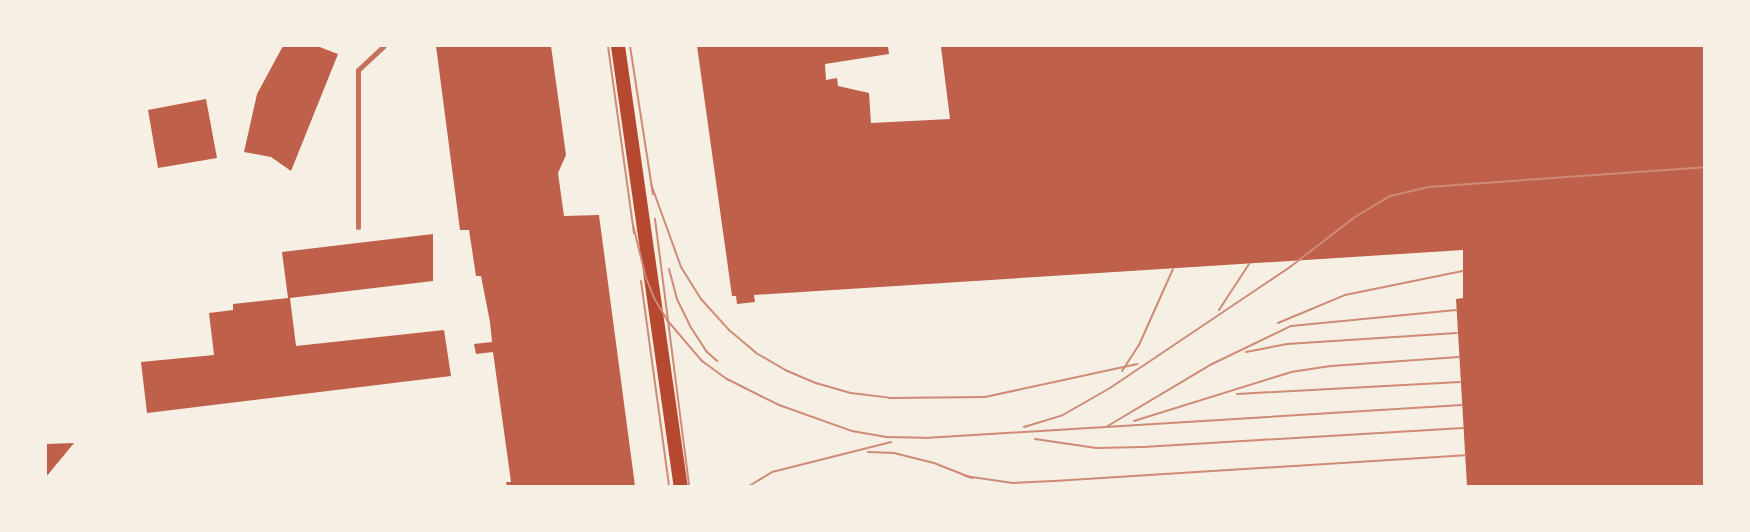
<!DOCTYPE html>
<style>
body{margin:0}
#map{position:relative;width:1750px;height:532px;overflow:hidden;background:#f6efe4;font-family:Rubik,sans-serif}
div>[style]{position:absolute}
.building>*{inset:0;background:#bf614a}
.service>*{height:5px;margin:-2.5px;padding:0 2.5px;transform-origin:2.5px;border-radius:2.5px;background:#c5725c}
.secondary>*{height:14px;margin:-7px;padding:0 7px;transform-origin:7px;border-radius:7px;background:#b5482f}
.tram>*{height:2px;margin:-1px;padding:0 1px;transform-origin:1px;border-radius:1px;background:#cf8b77}
span{translate:-50% -50%;white-space:nowrap;text-align:center;line-height:1.15;-webkit-text-stroke:5px #f6efe4;paint-order:stroke}
.frame{position:absolute;inset:0;border:47px solid #f6efe4;pointer-events:none}
</style>
<div id="map">
<div class="building">
<i style="clip-path:polygon(283px 46px,317px 46px,338px 54px,291px 171px,271px 157px,244px 152px,257px 94px)"></i>
<i style="clip-path:polygon(436px 46px,551px 46px,566px 155px,558px 173px,564px 216px,599px 215px,635px 486px,507px 486px,506px 482px,511px 482px,493px 352px,476px 354px,474px 344px,492px 342px,490px 322px,481px 276px,476px 276px,469px 230px,460px 230px)"></i>
<i style="clip-path:polygon(697px 46px,888px 46px,889px 54px,825px 64px,826px 80px,837px 78px,838px 86px,869px 93px,871px 123px,950px 119px,941px 47px,950px 46px,1704px 46px,1704px 486px,1467px 486px,1456px 299px,1463px 298px,1463px 250px,754px 295px,755px 302px,737px 304px,736px 296px,732px 296px)"></i>
<i style="clip-path:polygon(206px 99px,217px 158px,158px 168px,148px 110px)"></i>
<i style="clip-path:polygon(433px 234px,433px 281px,290px 298px,296px 346px,444px 330px,451px 376px,147px 413px,141px 362px,214px 355px,209px 313px,233px 310px,233px 304px,288px 298px,282px 252px)"></i>
<i style="clip-path:polygon(74px 443px,46px 477px,46px 444px)"></i>
</div>
<div class="service">
<i style="left:358px;top:227px;width:157px;rotate:-90deg"></i>
<i style="left:358px;top:70px;width:35px;rotate:-43deg"></i>
</div>
<div class="secondary">
<i style="left:618px;top:46px;width:444px;rotate:81.9deg"></i>
</div>
<div class="tram">
<i style="left:608px;top:46px;width:189px;rotate:82.1deg"></i>
<i style="left:630px;top:46px;width:150px;rotate:81.2deg"></i>
<i style="left:651px;top:184px;width:88px;rotate:70.1deg"></i>
<i style="left:681px;top:267px;width:38px;rotate:58deg"></i>
<i style="left:701px;top:299px;width:42px;rotate:47.9deg"></i>
<i style="left:729px;top:330px;width:35px;rotate:40deg"></i>
<i style="left:756px;top:353px;width:34px;rotate:30deg"></i>
<i style="left:785px;top:370px;width:34px;rotate:23deg"></i>
<i style="left:816px;top:383px;width:36px;rotate:16deg"></i>
<i style="left:851px;top:393px;width:38px;rotate:7deg"></i>
<i style="left:889px;top:398px;width:96px;rotate:-0.6deg"></i>
<i style="left:985px;top:397px;width:156px;rotate:-12.2deg"></i>
<i style="left:655px;top:219px;width:269px;rotate:82.7deg"></i>
<i style="left:633px;top:225px;width:55px;rotate:76.2deg"></i>
<i style="left:646px;top:278px;width:22px;rotate:68deg"></i>
<i style="left:654px;top:298px;width:26px;rotate:59deg"></i>
<i style="left:667px;top:320px;width:54px;rotate:49.5deg"></i>
<i style="left:702px;top:361px;width:31px;rotate:36deg"></i>
<i style="left:727px;top:379px;width:58px;rotate:26.6deg"></i>
<i style="left:779px;top:405px;width:77px;rotate:19.6deg"></i>
<i style="left:852px;top:431px;width:35px;rotate:10deg"></i>
<i style="left:886px;top:437px;width:39px;rotate:1deg"></i>
<i style="left:925px;top:438px;width:538px;rotate:-3.52deg"></i>
<i style="left:669px;top:269px;width:31px;rotate:75deg"></i>
<i style="left:677px;top:299px;width:30px;rotate:64deg"></i>
<i style="left:690px;top:326px;width:30px;rotate:57deg"></i>
<i style="left:706px;top:351px;width:15px;rotate:42deg"></i>
<i style="left:641px;top:281px;width:207px;rotate:82.2deg"></i>
<i style="left:1219px;top:310px;width:55px;rotate:-56.9deg"></i>
<i style="left:1278px;top:323px;width:73px;rotate:-22.7deg"></i>
<i style="left:1345px;top:295px;width:120px;rotate:-11.5deg"></i>
<i style="left:1246px;top:352px;width:42px;rotate:-11deg"></i>
<i style="left:1287px;top:344px;width:170px;rotate:-3.7deg"></i>
<i style="left:1122px;top:371px;width:31px;rotate:-57deg"></i>
<i style="left:1139px;top:345px;width:83px;rotate:-65.9deg"></i>
<i style="left:1237px;top:394px;width:223px;rotate:-3.1deg"></i>
<i style="left:1134px;top:421px;width:164px;rotate:-17.3deg"></i>
<i style="left:1291px;top:372px;width:40px;rotate:-8.5deg"></i>
<i style="left:1331px;top:366px;width:128px;rotate:-4deg"></i>
<i style="left:1024px;top:427px;width:39px;rotate:-17deg"></i>
<i style="left:1061px;top:416px;width:56px;rotate:-29.7deg"></i>
<i style="left:1110px;top:388px;width:217px;rotate:-33.9deg"></i>
<i style="left:1290px;top:267px;width:82px;rotate:-37.6deg"></i>
<i style="left:1355px;top:217px;width:41px;rotate:-31deg"></i>
<i style="left:1390px;top:196px;width:39px;rotate:-13deg"></i>
<i style="left:1428px;top:187px;width:277px;rotate:-4.1deg"></i>
<i style="left:1106px;top:427px;width:121px;rotate:-30.8deg"></i>
<i style="left:1210px;top:365px;width:90px;rotate:-25.7deg"></i>
<i style="left:1291px;top:326px;width:166px;rotate:-5.5deg"></i>
<i style="left:1035px;top:439px;width:62px;rotate:8.4deg"></i>
<i style="left:1096px;top:448px;width:47px;rotate:-1.2deg"></i>
<i style="left:1143px;top:447px;width:321px;rotate:-3.4deg"></i>
<i style="left:868px;top:452px;width:26px;rotate:2deg"></i>
<i style="left:894px;top:453px;width:41px;rotate:14deg"></i>
<i style="left:934px;top:463px;width:41px;rotate:21.5deg"></i>
<i style="left:965px;top:476px;width:48px;rotate:8.5deg"></i>
<i style="left:1012px;top:483px;width:42px;rotate:-2.7deg"></i>
<i style="left:1054px;top:481px;width:412px;rotate:-3.6deg"></i>
<i style="left:749px;top:486px;width:27px;rotate:-31deg"></i>
<i style="left:772px;top:472px;width:123px;rotate:-14.1deg"></i>
<i style="left:1465px;top:486px;width:2px"></i>
</div>
<div class="frame"></div>
</div>
